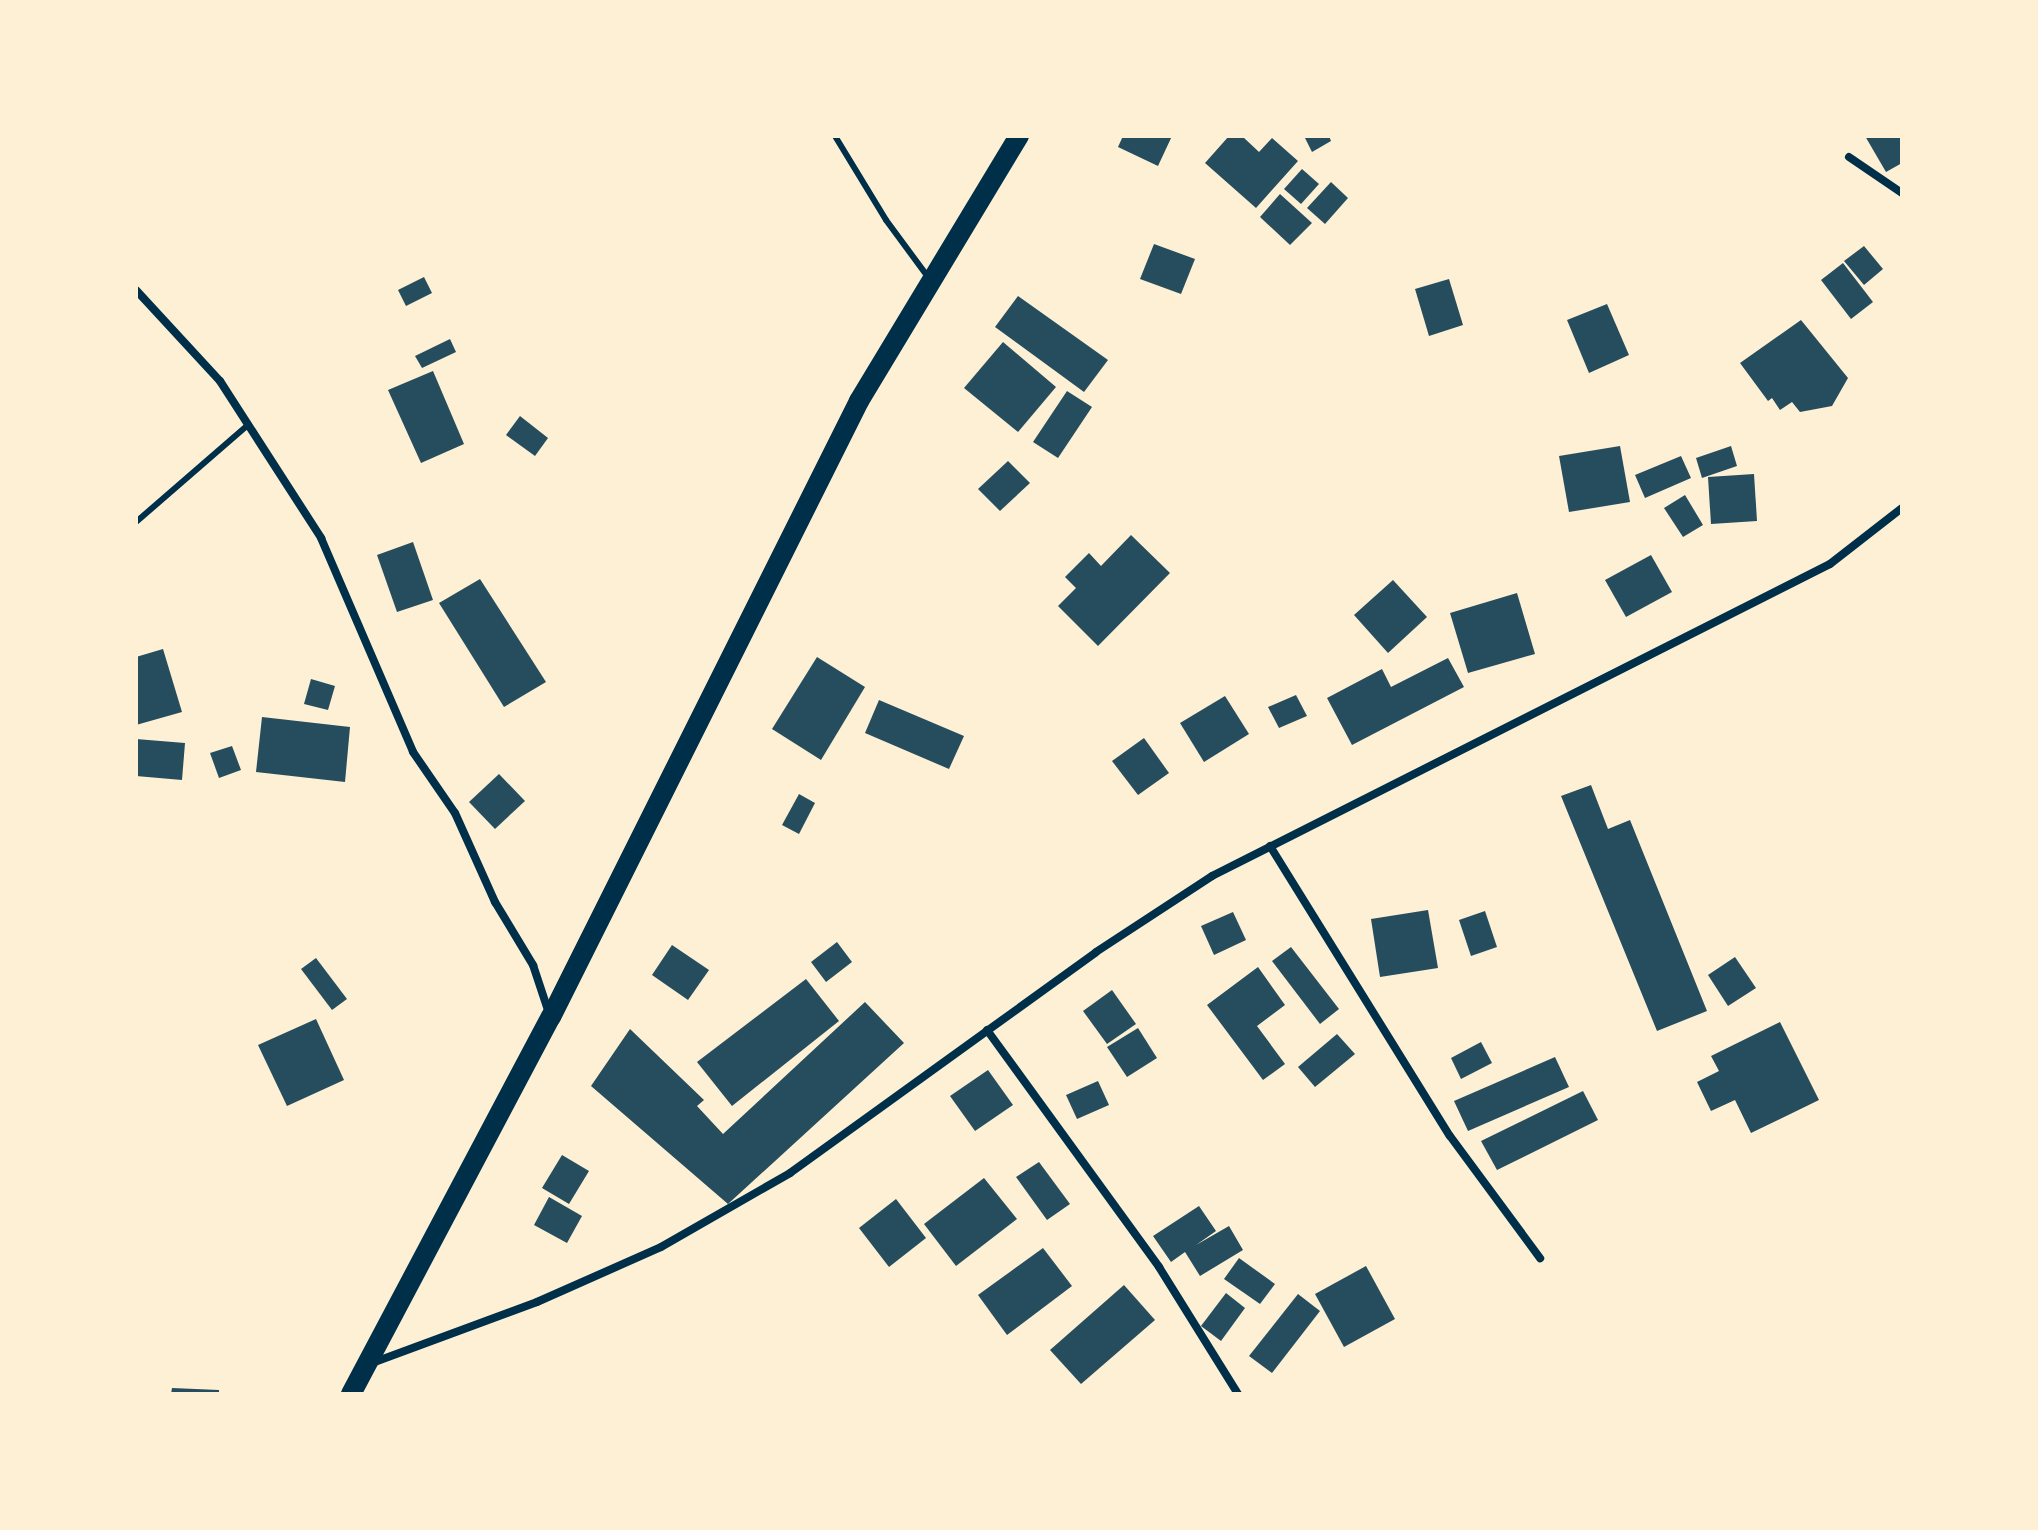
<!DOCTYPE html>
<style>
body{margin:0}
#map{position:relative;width:2038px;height:1530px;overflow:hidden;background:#fdf0d5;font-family:"IBM Plex Serif",serif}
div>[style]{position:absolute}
.building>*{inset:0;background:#264d5e}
.service>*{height:6px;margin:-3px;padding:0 3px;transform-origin:3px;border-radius:3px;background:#003049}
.minor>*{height:8px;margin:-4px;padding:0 4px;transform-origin:4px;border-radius:4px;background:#003049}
.primary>*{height:20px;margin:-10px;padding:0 10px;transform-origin:10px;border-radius:10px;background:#003049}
span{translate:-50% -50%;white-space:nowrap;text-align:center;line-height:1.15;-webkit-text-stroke:8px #fdf0d5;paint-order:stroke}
.frame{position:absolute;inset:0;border:138px solid #fdf0d5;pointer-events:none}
</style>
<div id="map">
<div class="building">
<i style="clip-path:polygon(1123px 136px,1172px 136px,1158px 166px,1118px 147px)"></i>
<i style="clip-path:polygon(1229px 136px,1242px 136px,1259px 152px,1272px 138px,1298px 161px,1256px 208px,1205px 163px)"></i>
<i style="clip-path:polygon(1304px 136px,1329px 136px,1331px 141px,1312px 152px)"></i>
<i style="clip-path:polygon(1865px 136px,1902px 136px,1902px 163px,1886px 172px)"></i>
<i style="clip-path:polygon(1302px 169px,1319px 184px,1301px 204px,1284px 189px)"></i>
<i style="clip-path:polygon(1331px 182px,1348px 198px,1325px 224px,1307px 208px)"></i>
<i style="clip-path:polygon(1280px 194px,1312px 223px,1290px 245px,1260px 217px)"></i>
<i style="clip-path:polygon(1154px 244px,1195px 259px,1181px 294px,1140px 279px)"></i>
<i style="clip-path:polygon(1864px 246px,1883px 269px,1864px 285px,1844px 261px)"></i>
<i style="clip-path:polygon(1843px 263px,1873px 302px,1851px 319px,1821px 280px)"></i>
<i style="clip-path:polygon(424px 277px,432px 293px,406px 306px,398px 290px)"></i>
<i style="clip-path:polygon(1449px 279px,1463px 325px,1429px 336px,1415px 289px)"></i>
<i style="clip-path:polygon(1018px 296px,1108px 360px,1084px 392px,995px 327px)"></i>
<i style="clip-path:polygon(1607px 304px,1629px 355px,1589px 373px,1567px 320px)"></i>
<i style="clip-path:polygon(1801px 320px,1848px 378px,1832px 406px,1800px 412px,1792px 402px,1780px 410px,1772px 398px,1768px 401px,1740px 363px)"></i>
<i style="clip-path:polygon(450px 339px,456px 352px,422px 368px,415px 356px)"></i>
<i style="clip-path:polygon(1003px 342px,1056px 387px,1018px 432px,964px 388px)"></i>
<i style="clip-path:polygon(433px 371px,464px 444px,421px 463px,388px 390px)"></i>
<i style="clip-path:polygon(1067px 391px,1092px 407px,1058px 458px,1033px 442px)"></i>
<i style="clip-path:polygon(520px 416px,548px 438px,535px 456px,506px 435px)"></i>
<i style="clip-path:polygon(1620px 446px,1630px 502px,1569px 512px,1559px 456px)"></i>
<i style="clip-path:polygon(1731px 446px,1737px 466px,1702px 478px,1696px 458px)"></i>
<i style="clip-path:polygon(1681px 456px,1691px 478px,1645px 498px,1635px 475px)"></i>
<i style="clip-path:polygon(1008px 461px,1030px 483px,1000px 511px,978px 489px)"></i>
<i style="clip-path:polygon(1754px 474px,1757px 521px,1711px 524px,1708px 477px)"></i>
<i style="clip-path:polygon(1685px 495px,1703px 525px,1683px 537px,1664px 508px)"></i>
<i style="clip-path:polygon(1131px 535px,1170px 573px,1098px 646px,1058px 606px,1076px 588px,1065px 577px,1089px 553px,1101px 566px)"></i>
<i style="clip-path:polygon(413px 542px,433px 600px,397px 612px,377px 555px)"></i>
<i style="clip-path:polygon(1651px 555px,1672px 592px,1626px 617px,1605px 580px)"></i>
<i style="clip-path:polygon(480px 579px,546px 682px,504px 707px,439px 603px)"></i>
<i style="clip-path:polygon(1393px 580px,1427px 617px,1388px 653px,1354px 615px)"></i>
<i style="clip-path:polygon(1517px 593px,1535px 654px,1468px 673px,1450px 613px)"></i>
<i style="clip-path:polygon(163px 649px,182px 712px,136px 725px,136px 657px)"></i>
<i style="clip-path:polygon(817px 657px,865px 687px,821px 760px,772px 729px)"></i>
<i style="clip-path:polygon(1448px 658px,1464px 687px,1352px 745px,1327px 698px,1382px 669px,1391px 687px)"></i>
<i style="clip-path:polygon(311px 679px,335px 686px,328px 710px,304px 704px)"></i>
<i style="clip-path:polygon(1296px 695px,1307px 716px,1279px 728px,1268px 707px)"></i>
<i style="clip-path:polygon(1225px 696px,1249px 734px,1204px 762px,1180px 723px)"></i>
<i style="clip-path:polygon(879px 700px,964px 736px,949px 769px,865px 733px)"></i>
<i style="clip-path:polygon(262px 717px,350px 727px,345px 782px,256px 772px)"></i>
<i style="clip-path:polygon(1144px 738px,1169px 773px,1138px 795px,1112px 761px)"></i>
<i style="clip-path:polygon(136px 739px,185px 743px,182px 780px,136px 776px)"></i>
<i style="clip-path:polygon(232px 746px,241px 770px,219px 778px,210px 753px)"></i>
<i style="clip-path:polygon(499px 774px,525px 801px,495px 829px,469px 802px)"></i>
<i style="clip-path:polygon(1591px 785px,1608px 829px,1630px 820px,1707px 1011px,1657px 1031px,1561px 796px)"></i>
<i style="clip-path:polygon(799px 794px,815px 803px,799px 834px,782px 825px)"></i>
<i style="clip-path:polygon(1428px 910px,1438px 968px,1380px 977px,1371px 919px)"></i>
<i style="clip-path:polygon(1485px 911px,1497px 947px,1471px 956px,1459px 920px)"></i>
<i style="clip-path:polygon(1233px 912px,1246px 940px,1214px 955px,1201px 926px)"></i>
<i style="clip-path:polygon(837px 942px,852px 962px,826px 982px,811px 962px)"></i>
<i style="clip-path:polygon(672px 945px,709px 970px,688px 1000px,652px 975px)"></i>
<i style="clip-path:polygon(1291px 947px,1339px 1009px,1320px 1024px,1272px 961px)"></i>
<i style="clip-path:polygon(1735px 957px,1756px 988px,1728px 1006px,1708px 975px)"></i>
<i style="clip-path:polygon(316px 958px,347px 999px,332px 1010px,301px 969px)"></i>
<i style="clip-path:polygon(1258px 967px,1285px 1005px,1257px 1026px,1285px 1064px,1263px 1080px,1207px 1005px)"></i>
<i style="clip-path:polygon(806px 979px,839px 1021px,732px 1106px,697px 1062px)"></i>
<i style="clip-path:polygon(1112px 990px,1136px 1024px,1107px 1044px,1083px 1011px)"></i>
<i style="clip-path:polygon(865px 1002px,904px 1043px,728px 1204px,591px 1086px,630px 1029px,704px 1100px,697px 1106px,723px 1134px)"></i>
<i style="clip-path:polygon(316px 1019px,344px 1080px,287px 1106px,258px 1045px)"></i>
<i style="clip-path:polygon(1780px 1022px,1819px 1100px,1751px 1133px,1735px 1100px,1711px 1111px,1697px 1082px,1719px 1071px,1711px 1056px)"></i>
<i style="clip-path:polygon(1138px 1028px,1157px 1058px,1127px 1077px,1107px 1047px)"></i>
<i style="clip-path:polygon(1337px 1034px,1355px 1054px,1315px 1087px,1298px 1067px)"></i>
<i style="clip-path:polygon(1481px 1042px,1492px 1063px,1461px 1079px,1451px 1058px)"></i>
<i style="clip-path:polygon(1555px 1057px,1569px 1087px,1468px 1131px,1454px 1101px)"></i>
<i style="clip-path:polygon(988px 1070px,1013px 1105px,975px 1131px,950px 1096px)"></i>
<i style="clip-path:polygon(1098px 1081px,1109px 1105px,1077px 1119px,1066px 1095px)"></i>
<i style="clip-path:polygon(1583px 1091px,1598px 1120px,1497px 1170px,1481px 1141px)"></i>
<i style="clip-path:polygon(562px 1155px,589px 1171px,569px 1204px,542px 1188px)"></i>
<i style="clip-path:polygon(1039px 1162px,1070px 1204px,1047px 1220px,1016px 1177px)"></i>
<i style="clip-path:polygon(984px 1178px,1017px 1219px,956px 1266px,924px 1224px)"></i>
<i style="clip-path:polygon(549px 1197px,582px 1216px,567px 1243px,534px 1225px)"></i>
<i style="clip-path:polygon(896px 1199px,926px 1238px,889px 1267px,859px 1228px)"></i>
<i style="clip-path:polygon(1199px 1206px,1216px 1231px,1196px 1245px,1229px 1226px,1243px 1250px,1200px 1276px,1185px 1252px,1171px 1262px,1153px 1236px)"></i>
<i style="clip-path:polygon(1043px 1248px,1072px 1286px,1007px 1335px,978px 1295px)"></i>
<i style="clip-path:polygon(1239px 1258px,1275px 1284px,1260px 1304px,1224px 1279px)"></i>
<i style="clip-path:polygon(1366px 1266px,1395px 1319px,1344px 1347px,1315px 1294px)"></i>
<i style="clip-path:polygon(1124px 1285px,1155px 1320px,1081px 1384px,1050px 1350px)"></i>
<i style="clip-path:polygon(1226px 1293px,1245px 1308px,1221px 1341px,1201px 1326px)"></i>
<i style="clip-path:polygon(1298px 1294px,1320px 1311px,1272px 1373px,1249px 1356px)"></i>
<i style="clip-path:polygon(172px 1388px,219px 1390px,219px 1394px,171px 1394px)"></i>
</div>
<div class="service">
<i style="left:835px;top:136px;width:98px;rotate:58.7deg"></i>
<i style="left:886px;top:220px;width:71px;rotate:53.6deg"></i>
<i style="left:136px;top:522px;width:148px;rotate:-40.9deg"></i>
</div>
<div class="minor">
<i style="left:1849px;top:157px;width:64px;rotate:34.2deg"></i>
<i style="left:136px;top:290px;width:124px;rotate:47.3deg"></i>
<i style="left:220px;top:381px;width:187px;rotate:57.2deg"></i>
<i style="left:321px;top:538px;width:233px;rotate:66.7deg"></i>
<i style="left:413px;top:752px;width:74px;rotate:55.5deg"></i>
<i style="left:455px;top:813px;width:98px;rotate:65.8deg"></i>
<i style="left:495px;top:902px;width:74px;rotate:58.9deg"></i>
<i style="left:533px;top:965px;width:51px;rotate:71.6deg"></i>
<i style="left:1270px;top:846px;width:341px;rotate:58.2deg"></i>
<i style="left:1450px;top:1136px;width:152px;rotate:53.6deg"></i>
<i style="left:987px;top:1030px;width:293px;rotate:54deg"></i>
<i style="left:1159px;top:1267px;width:150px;rotate:58.1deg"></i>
<i style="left:372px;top:1363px;width:176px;rotate:-20.3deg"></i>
<i style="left:537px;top:1302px;width:136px;rotate:-23.9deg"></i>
<i style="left:661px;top:1247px;width:149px;rotate:-29.8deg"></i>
<i style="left:790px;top:1173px;width:377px;rotate:-35.8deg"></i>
<i style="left:1096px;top:952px;width:139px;rotate:-33.2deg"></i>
<i style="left:1212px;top:876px;width:692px;rotate:-26.79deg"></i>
<i style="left:1830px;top:564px;width:91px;rotate:-37.9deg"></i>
</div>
<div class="primary">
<i style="left:351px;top:1394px;width:427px;rotate:-62.1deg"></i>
<i style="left:551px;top:1017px;width:689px;rotate:-63.43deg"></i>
<i style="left:859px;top:401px;width:310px;rotate:-58.9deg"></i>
</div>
<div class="frame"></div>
</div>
